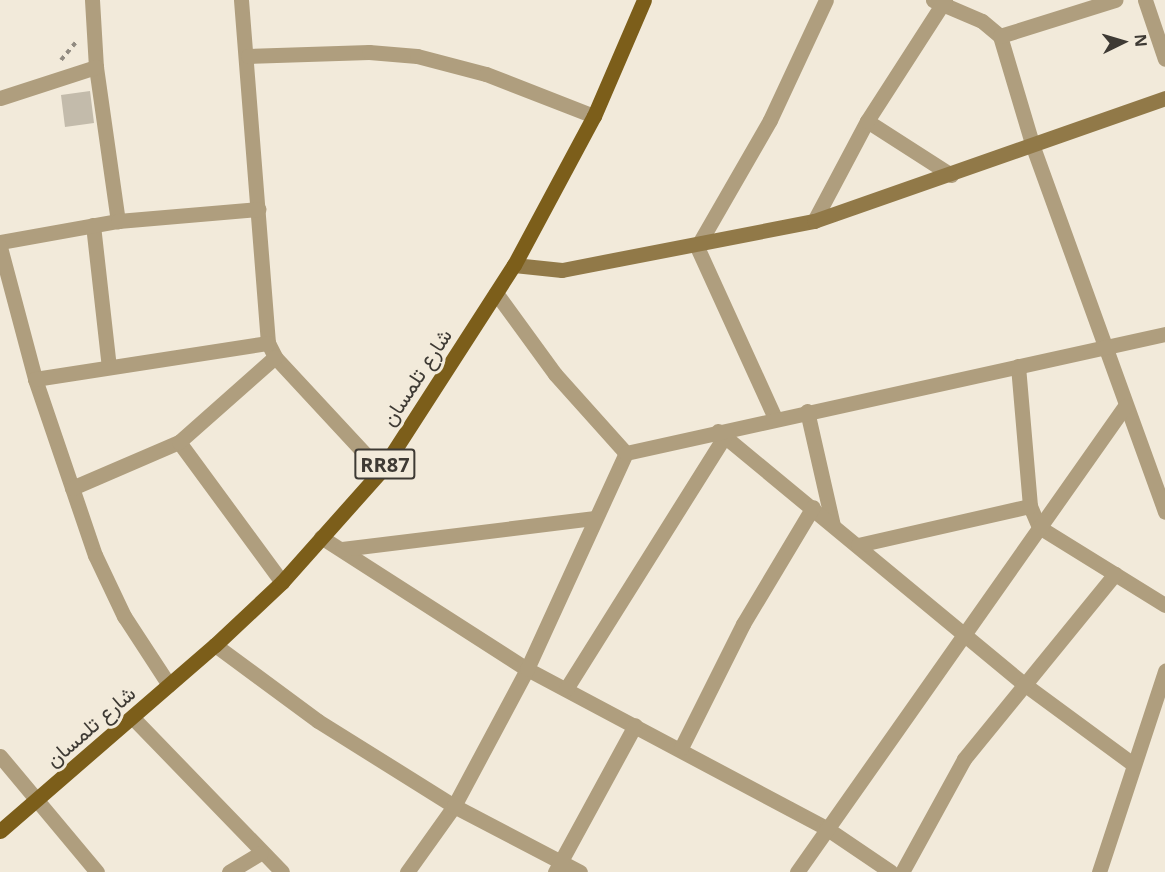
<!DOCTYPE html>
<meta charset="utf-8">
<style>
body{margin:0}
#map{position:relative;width:1165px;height:872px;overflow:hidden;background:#f2eada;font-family:"Open Sans",Vazirmatn,sans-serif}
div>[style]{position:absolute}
.building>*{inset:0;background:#c3bbab}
.path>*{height:4px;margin-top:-2px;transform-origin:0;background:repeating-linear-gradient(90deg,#918b81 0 4.5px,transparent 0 9px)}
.street>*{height:15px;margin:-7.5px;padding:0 7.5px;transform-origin:7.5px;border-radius:7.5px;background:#af9e7e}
.secondary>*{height:15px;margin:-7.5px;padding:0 7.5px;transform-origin:7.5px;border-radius:7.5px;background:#917948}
.primary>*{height:15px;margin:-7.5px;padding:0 7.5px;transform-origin:7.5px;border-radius:7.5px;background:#7c5e1a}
span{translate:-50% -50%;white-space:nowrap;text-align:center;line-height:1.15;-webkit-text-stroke:6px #f2eada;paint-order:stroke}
.shield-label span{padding:2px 4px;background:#f2eada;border:2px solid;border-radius:4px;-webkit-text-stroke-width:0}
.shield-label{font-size:20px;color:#3e3a34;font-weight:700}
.street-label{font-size:21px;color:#3e3a34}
.north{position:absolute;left:1093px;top:12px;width:60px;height:60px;-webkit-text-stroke:4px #f2eada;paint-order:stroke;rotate:85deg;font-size:16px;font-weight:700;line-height:24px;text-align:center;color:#3e3a34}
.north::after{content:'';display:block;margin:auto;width:21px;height:27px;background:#3e3a34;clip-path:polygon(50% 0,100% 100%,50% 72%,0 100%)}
</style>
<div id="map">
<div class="building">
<i style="clip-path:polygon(90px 91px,94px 123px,65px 127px,61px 95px)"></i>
</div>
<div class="path">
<i style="left:61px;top:60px;width:25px;rotate:-50deg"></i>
</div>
<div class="street">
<i style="left:92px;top:0;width:67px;rotate:86.6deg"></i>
<i style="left:96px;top:67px;width:156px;rotate:81.9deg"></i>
<i style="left:241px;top:0;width:344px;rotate:85.5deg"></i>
<i style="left:268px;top:343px;width:16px;rotate:63deg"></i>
<i style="left:275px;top:357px;width:156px;rotate:47.1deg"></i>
<i style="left:933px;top:0;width:53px;rotate:23.2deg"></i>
<i style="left:982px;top:21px;width:23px;rotate:40deg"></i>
<i style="left:1000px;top:36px;width:116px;rotate:73.4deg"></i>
<i style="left:1033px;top:147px;width:388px;rotate:70.1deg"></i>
<i style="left:1145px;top:0;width:62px;rotate:71.3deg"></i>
<i style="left:1000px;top:36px;width:121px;rotate:-17.4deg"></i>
<i style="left:248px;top:56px;width:121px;rotate:-1.9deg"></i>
<i style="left:369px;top:52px;width:48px;rotate:4.8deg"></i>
<i style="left:417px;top:56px;width:71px;rotate:14.6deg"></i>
<i style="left:486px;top:74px;width:116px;rotate:21.3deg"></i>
<i style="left:0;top:98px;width:101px;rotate:-17.9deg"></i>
<i style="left:867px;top:121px;width:100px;rotate:32.7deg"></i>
<i style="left:814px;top:221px;width:113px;rotate:-62.1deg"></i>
<i style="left:867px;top:121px;width:144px;rotate:-57.2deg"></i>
<i style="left:93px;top:225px;width:143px;rotate:83.6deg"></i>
<i style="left:0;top:242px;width:120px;rotate:-10.1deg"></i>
<i style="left:118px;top:221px;width:141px;rotate:-4.9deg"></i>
<i style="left:0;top:247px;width:137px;rotate:75.1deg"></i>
<i style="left:35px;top:379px;width:186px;rotate:71.2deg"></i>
<i style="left:95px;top:555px;width:68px;rotate:64.6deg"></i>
<i style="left:124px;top:616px;width:82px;rotate:56.9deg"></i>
<i style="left:496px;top:293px;width:100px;rotate:53.9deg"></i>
<i style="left:555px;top:374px;width:106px;rotate:48.1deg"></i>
<i style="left:1018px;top:366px;width:141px;rotate:85.1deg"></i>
<i style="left:1030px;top:506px;width:23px;rotate:67deg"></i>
<i style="left:1039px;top:527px;width:148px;rotate:31.8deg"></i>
<i style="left:35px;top:379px;width:236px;rotate:-8.8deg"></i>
<i style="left:807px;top:411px;width:117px;rotate:77.2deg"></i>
<i style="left:775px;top:418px;width:188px;rotate:-114.5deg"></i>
<i style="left:697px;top:247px;width:146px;rotate:-60.1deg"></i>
<i style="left:770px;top:120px;width:132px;rotate:-65deg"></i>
<i style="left:718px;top:431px;width:397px;rotate:39.6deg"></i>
<i style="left:1024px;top:684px;width:135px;rotate:36.3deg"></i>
<i style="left:179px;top:442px;width:174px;rotate:53.7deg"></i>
<i style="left:72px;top:488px;width:116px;rotate:-23.3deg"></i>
<i style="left:179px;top:442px;width:128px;rotate:-41.5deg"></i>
<i style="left:321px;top:537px;width:245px;rotate:32.7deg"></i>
<i style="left:527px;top:669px;width:339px;rotate:28deg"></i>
<i style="left:826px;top:828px;width:78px;rotate:34.1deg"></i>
<i style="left:858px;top:545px;width:176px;rotate:-12.8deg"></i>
<i style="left:342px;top:549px;width:255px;rotate:-7deg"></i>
<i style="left:215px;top:645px;width:128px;rotate:36.4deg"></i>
<i style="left:318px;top:721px;width:160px;rotate:32deg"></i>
<i style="left:454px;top:806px;width:142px;rotate:27.6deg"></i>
<i style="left:566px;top:689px;width:297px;rotate:-57.9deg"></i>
<i style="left:133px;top:718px;width:214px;rotate:45.9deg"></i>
<i style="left:681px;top:748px;width:139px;rotate:-63.4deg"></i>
<i style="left:743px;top:624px;width:136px;rotate:-59.1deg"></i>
<i style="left:0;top:756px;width:151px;rotate:50.1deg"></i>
<i style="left:229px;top:872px;width:37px;rotate:-31deg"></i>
<i style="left:407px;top:872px;width:81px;rotate:-54.5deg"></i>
<i style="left:454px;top:806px;width:155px;rotate:-61.9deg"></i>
<i style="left:527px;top:669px;width:238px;rotate:-65.4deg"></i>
<i style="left:626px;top:453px;width:552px;rotate:-12.45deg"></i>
<i style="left:555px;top:872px;width:167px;rotate:-61.4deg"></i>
<i style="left:797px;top:872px;width:570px;rotate:-54.86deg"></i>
<i style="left:902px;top:872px;width:129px;rotate:-61.2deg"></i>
<i style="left:964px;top:759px;width:239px;rotate:-50.8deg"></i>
<i style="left:1099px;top:872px;width:212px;rotate:-71.8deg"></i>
</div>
<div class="secondary">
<i style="left:514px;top:265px;width:48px;rotate:5.9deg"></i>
<i style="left:562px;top:270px;width:257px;rotate:-11deg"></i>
<i style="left:814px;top:221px;width:372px;rotate:-19.3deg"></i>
</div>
<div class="primary">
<i style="left:0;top:831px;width:284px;rotate:-40.9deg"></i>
<i style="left:215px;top:645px;width:92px;rotate:-43.2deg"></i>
<i style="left:282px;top:582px;width:149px;rotate:-48.3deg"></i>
<i style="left:381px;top:471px;width:245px;rotate:-57.2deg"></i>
<i style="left:514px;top:265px;width:169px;rotate:-61.8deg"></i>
<i style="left:594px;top:116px;width:126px;rotate:-66.7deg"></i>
</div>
<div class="shield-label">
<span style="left:385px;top:464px">RR87</span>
</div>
<div class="street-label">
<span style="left:416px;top:377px;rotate:-57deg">شارع تلمسان</span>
<span style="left:90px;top:726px;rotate:-41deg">شارع تلمسان</span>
</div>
<div class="north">N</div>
</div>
